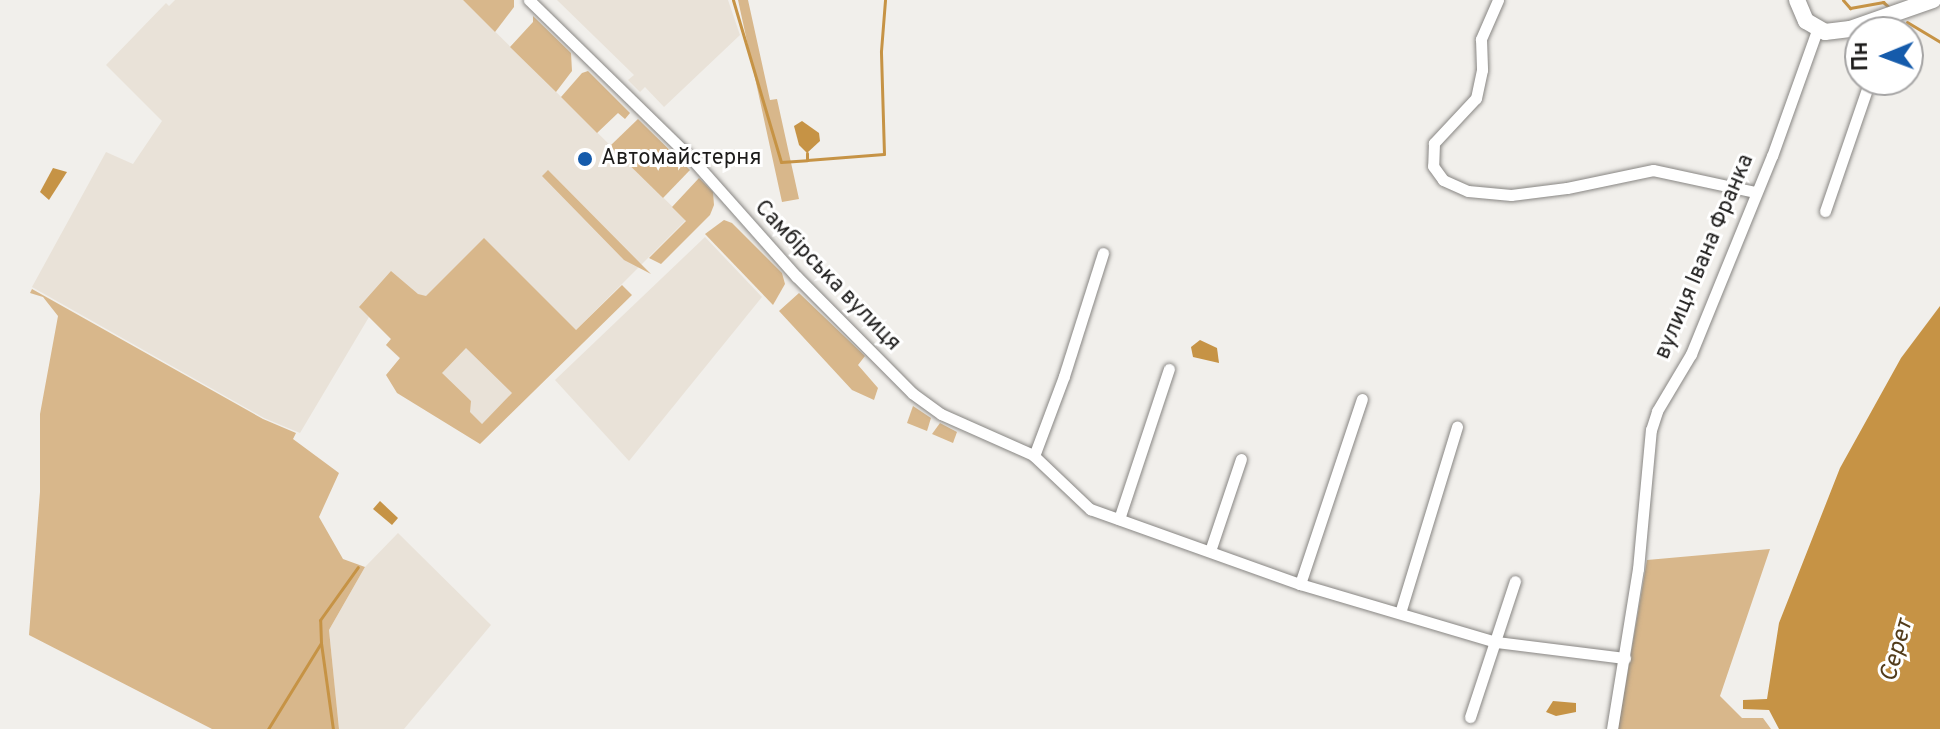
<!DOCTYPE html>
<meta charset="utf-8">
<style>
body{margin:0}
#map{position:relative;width:1940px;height:729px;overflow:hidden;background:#f1efeb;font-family:Overpass,sans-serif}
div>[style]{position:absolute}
.built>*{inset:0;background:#e9e2d8}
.green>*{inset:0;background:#d8b78b}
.water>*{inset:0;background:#c69345}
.stream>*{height:3px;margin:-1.5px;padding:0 1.5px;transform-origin:1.5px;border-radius:1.5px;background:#c69345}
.roads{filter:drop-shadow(0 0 2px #888683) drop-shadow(0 0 2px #888683)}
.minor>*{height:11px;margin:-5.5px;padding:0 5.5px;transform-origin:5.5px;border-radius:5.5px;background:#fff}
.secondary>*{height:16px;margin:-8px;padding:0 8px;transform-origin:8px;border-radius:8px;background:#fff}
.dots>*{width:22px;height:22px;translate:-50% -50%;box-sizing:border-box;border:4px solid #fff;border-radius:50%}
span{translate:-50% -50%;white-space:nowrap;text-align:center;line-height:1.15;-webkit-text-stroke:6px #fff;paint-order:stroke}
.poi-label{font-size:22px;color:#1d1c1b}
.left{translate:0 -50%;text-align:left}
.street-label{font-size:22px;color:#1d1c1b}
.water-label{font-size:24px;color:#523c1b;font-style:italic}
.north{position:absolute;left:1844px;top:16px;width:80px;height:80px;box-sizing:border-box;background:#fff;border:2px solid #a5a4a4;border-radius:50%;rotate:269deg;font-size:22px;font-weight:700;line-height:32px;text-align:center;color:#1d1c1b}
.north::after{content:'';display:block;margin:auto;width:28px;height:36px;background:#155bab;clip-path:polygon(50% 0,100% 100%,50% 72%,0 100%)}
</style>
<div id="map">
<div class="built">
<i style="clip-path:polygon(175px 0,463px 0,686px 220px,474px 432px,386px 345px,391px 339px,369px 317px,300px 433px,264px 418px,32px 287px,106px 152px,133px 164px,162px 121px,106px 65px,166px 3px,169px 6px)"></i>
<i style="clip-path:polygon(557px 0,728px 0,740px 35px,664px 107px,645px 87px,640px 92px,628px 80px,634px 75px)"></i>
<i style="clip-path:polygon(705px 237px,762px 297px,629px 461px,555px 380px)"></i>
<i style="clip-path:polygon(398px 533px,491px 625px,404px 729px,339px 729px,329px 630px,365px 567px)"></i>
</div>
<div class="green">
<i style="clip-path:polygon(463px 0,514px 0,514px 7px,495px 32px)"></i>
<i style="clip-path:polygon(738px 0,748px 0,770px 100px,777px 99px,799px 199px,782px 202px)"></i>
<i style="clip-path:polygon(533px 16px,571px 53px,572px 71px,556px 92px,510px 47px,533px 22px)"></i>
<i style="clip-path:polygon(588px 71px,630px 113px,625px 119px,618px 113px,597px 133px,561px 97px,582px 73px)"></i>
<i style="clip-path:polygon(638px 119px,690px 170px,663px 198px,610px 146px)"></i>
<i style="clip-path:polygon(548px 170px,642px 265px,651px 274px,624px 260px,542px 176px)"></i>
<i style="clip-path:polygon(699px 178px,713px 192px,714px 205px,710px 215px,661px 264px,649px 258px,686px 221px,672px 207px)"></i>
<i style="clip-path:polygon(724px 220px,732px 223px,782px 273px,785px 284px,773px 305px,705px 234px)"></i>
<i style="clip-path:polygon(evenodd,484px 238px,576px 330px,622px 285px,632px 295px,480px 444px,397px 393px,386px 375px,400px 358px,386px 345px,391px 339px,359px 307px,391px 271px,418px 294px,426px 296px,484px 238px,466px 348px,512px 393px,482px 424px,470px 412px,471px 401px,442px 373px,466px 348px)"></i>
<i style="clip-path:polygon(32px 289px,263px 419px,296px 433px,293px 439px,339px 473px,319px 517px,343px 559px,365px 567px,329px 630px,339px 729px,212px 729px,29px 635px,40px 492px,40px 414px,58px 316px,43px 297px,30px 293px)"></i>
<i style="clip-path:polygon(799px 293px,865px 356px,858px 365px,878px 388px,874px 400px,852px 390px,779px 311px)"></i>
<i style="clip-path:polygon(913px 406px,931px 418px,927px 431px,907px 423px)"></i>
<i style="clip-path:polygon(940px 423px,957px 432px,953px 443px,932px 434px)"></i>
<i style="clip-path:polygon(1770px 549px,1720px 696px,1742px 718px,1763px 718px,1771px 729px,1618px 729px,1647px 560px)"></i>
</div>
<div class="water">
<i style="clip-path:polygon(802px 121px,819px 133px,820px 141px,807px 153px,799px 145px,794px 126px)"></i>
<i style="clip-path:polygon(53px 168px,67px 172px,49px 200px,40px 192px)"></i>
<i style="clip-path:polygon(1940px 306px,1940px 729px,1779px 729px,1769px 710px,1743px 709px,1743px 700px,1767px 699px,1779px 623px,1840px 468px,1901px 358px)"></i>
<i style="clip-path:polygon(1200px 340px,1217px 348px,1219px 363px,1193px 357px,1191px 347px)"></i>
<i style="clip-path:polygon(380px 501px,398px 518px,392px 525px,373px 509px)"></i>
<i style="clip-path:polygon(1553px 701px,1576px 703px,1576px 712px,1556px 716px,1546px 712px)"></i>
</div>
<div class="stream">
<i style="left:733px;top:0;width:169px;rotate:73.5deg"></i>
<i style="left:781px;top:162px;width:26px;rotate:-4deg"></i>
<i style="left:1843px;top:0;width:11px;rotate:49deg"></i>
<i style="left:1850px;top:8px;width:34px;rotate:-10deg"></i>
<i style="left:1883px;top:2px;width:9px;rotate:41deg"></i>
<i style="left:1907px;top:22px;width:39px;rotate:31deg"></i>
<i style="left:807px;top:153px;width:7px;rotate:90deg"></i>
<i style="left:807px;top:160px;width:77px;rotate:-4.5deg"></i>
<i style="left:884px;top:154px;width:103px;rotate:-91.7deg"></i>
<i style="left:881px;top:51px;width:51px;rotate:-85.5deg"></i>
<i style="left:321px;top:643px;width:87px;rotate:82.1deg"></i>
<i style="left:268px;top:729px;width:101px;rotate:-58.4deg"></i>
<i style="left:321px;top:643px;width:23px;rotate:-92deg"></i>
<i style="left:320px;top:620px;width:65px;rotate:-54.4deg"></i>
</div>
<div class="roads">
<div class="minor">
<i style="left:529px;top:0;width:228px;rotate:44.3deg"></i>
<i style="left:692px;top:159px;width:157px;rotate:48.4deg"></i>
<i style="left:796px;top:276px;width:165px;rotate:45.2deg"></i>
<i style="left:912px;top:393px;width:36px;rotate:36deg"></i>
<i style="left:941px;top:414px;width:101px;rotate:24deg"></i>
<i style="left:1033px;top:455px;width:79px;rotate:43.5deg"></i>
<i style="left:1090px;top:509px;width:223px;rotate:19.7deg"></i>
<i style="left:1300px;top:584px;width:204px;rotate:16.5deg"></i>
<i style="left:1496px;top:642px;width:130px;rotate:7.1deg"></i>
<i style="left:1498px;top:0;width:43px;rotate:113.6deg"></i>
<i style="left:1481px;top:39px;width:31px;rotate:88deg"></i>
<i style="left:1482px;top:70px;width:29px;rotate:102deg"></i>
<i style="left:1476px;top:98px;width:62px;rotate:133deg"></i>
<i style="left:1434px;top:143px;width:23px;rotate:92deg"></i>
<i style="left:1433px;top:166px;width:17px;rotate:54deg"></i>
<i style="left:1443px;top:180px;width:27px;rotate:24deg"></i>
<i style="left:1468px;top:191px;width:43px;rotate:5.3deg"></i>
<i style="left:1511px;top:195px;width:56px;rotate:-7.1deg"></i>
<i style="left:1567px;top:188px;width:88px;rotate:-11.8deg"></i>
<i style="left:1653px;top:170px;width:105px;rotate:12.1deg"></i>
<i style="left:1825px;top:211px;width:139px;rotate:-71deg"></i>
<i style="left:1034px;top:456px;width:85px;rotate:-69.4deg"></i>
<i style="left:1064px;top:376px;width:129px;rotate:-72.4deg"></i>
<i style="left:1119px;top:519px;width:158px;rotate:-71.6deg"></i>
<i style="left:1210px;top:551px;width:97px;rotate:-71.4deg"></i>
<i style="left:1300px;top:584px;width:195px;rotate:-71.5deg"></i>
<i style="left:1400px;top:613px;width:195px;rotate:-73deg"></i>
<i style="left:1470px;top:717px;width:143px;rotate:-71.7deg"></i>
<i style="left:1612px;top:729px;width:162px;rotate:-80.8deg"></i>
<i style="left:1638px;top:569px;width:140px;rotate:-84.7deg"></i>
<i style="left:1651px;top:430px;width:20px;rotate:-72deg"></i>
<i style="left:1657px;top:411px;width:66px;rotate:-59.2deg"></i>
<i style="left:1691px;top:354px;width:214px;rotate:-67.8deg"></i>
<i style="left:1772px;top:156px;width:134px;rotate:-70.3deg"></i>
</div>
<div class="secondary">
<i style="left:1797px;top:0;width:23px;rotate:67deg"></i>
<i style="left:1806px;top:21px;width:22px;rotate:30deg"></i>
<i style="left:1825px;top:32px;width:25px;rotate:-7deg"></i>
<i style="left:1850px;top:29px;width:88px;rotate:-19.3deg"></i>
</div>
</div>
<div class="dots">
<i style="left:585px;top:159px;background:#155bab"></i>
</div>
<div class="poi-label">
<span class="left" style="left:601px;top:159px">Автомайстерня</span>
</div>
<div class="street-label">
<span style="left:1705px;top:257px;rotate:-67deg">вулиця Івана Франка</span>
<span style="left:827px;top:276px;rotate:46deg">Самбірська вулиця</span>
</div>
<div class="water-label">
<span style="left:1898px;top:651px;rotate:-74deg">Серет</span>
</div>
<div class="north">Пн</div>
</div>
